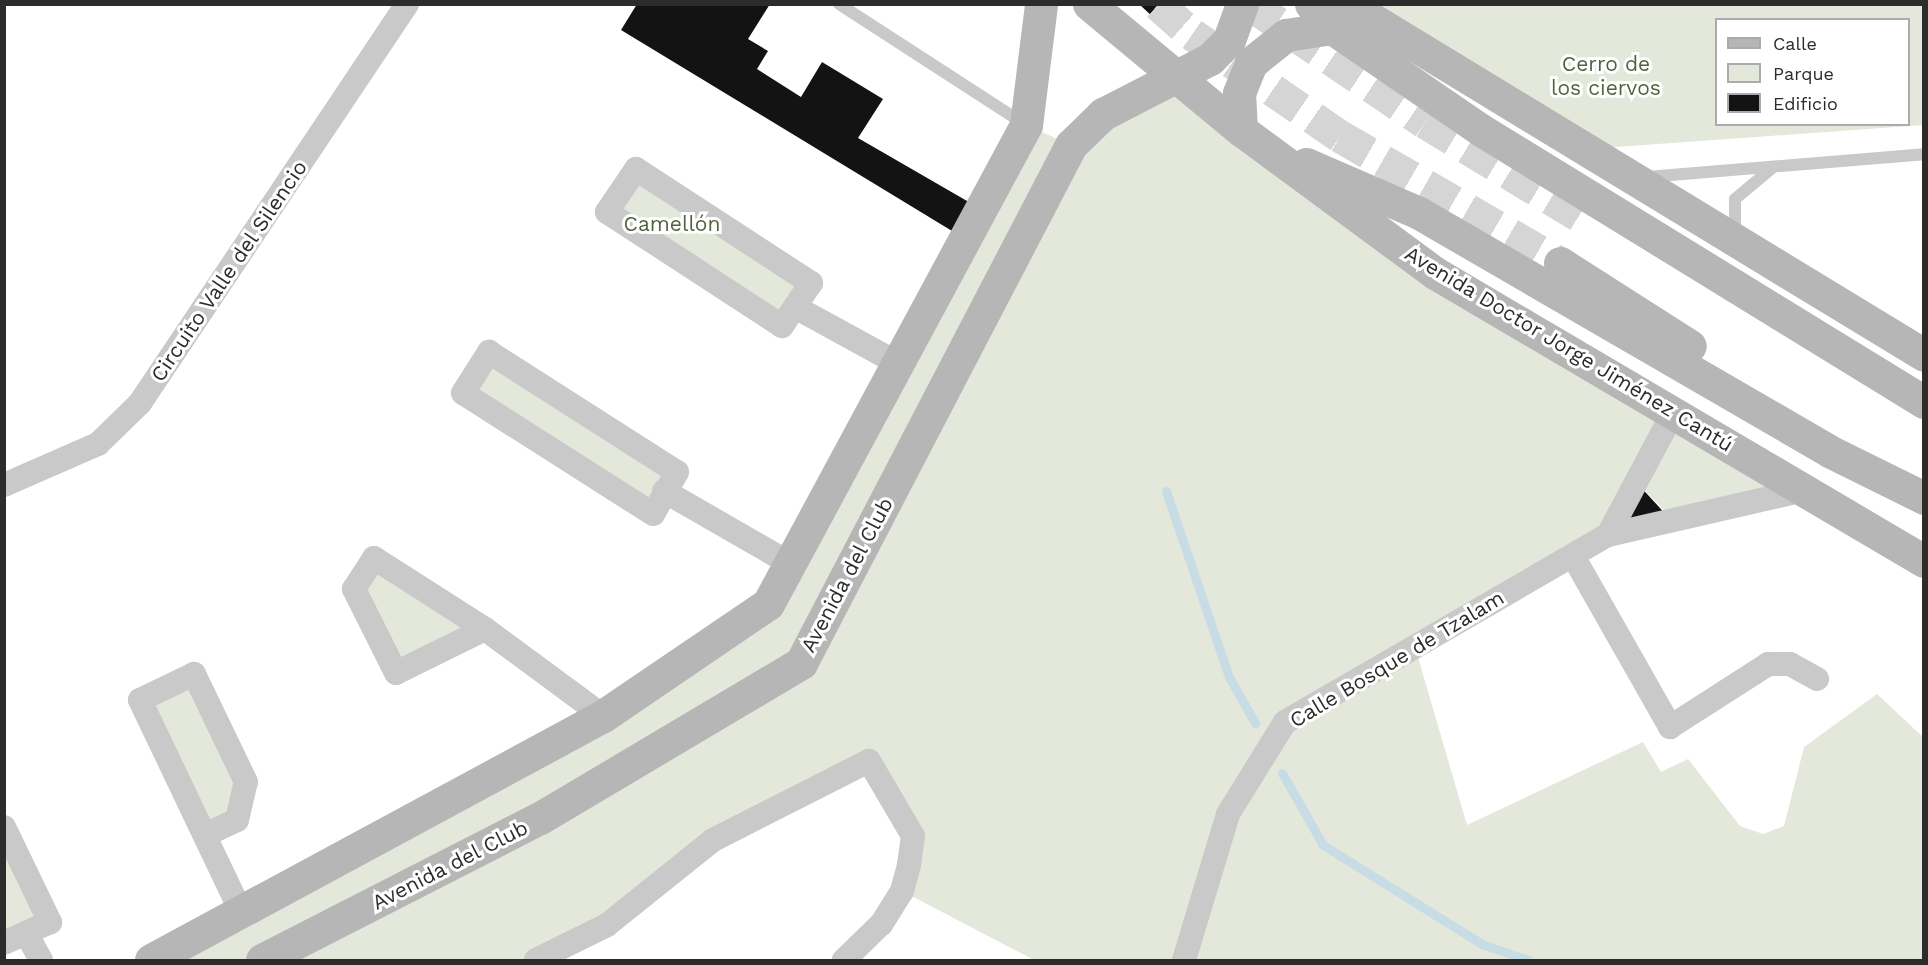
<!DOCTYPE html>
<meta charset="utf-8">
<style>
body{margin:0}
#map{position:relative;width:1928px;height:965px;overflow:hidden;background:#fff;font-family:"Work Sans",sans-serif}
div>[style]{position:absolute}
.green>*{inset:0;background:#e3e8db}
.stream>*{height:9px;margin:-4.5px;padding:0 4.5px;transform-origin:4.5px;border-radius:4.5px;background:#c8dce6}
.building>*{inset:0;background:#131313}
.secondary-tunnel>*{height:33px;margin-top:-16.5px;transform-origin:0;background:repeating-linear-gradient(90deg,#d5d5d5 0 33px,transparent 0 49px)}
.lane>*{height:12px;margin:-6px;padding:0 6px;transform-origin:6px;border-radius:6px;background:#c9c9c9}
.street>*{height:24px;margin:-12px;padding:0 12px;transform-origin:12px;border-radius:12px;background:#c9c9c9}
.secondary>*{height:33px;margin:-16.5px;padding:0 16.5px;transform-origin:16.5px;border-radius:16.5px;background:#b6b6b6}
span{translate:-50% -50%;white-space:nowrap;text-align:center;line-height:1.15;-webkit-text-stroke:6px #fff;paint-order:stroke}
.park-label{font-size:21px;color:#51623e}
.street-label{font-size:21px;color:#2c2c2c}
.frame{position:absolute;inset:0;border:6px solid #2c2c2c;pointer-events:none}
.legend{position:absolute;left:1715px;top:18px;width:195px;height:108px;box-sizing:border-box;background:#fff;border:2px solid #ababab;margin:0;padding:8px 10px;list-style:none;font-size:18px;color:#2c2c2c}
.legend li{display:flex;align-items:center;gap:12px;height:30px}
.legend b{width:30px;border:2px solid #ababab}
</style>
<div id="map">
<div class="green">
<i style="clip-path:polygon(evenodd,1347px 5px,1923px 5px,1923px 125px,1588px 149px,1347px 5px,1716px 20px,1908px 20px,1908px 124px,1716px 124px,1716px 20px)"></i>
<i style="clip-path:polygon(1176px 75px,1435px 273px,1805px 490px,1673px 520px,1636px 481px,1608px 535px,1415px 647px,1467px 825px,1643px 742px,1661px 772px,1688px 759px,1740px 826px,1763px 834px,1784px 826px,1804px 747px,1877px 694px,1923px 737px,1923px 960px,1034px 960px,902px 891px,913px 836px,869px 761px,779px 806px,536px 960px,151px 960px,768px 604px,1026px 125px,1071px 145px)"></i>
<i style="clip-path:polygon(636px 169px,811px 283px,782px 326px,607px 212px)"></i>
<i style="clip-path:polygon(489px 352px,677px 472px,651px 513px,463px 393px)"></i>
<i style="clip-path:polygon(374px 558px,485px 629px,396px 673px,354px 589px)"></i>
<i style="clip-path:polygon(194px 674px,246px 782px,237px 820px,205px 835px,140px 700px)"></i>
<i style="clip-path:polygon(4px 827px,50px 922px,4px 943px)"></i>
</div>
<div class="stream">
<i style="left:1166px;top:491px;width:196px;rotate:71.3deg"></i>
<i style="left:1229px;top:677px;width:53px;rotate:60.5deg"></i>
<i style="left:1282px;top:773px;width:83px;rotate:60.3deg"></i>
<i style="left:1323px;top:845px;width:187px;rotate:31.9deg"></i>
<i style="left:1482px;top:944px;width:49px;rotate:19.2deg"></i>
</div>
<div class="building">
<i style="clip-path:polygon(637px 4px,770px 4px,748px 39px,768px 51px,757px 69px,801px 97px,822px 62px,883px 99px,858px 138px,974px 205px,957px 234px,621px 30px)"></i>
<i style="clip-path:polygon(1139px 4px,1167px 4px,1155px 19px)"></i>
<i style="clip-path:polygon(1637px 483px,1671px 520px,1612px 532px)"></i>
</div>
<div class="secondary-tunnel">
<i style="left:1158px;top:4px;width:45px;rotate:41.4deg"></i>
<i style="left:1192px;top:34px;width:180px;rotate:34.6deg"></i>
<i style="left:1340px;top:136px;width:254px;rotate:30deg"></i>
<i style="left:1250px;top:4px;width:211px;rotate:34deg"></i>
<i style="left:1425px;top:122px;width:184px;rotate:31.2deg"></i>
</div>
<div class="lane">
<i style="left:839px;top:4px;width:219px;rotate:32.9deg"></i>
<i style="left:1647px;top:177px;width:278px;rotate:-4.7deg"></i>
<i style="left:1735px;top:233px;width:34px;rotate:-90deg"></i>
<i style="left:1735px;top:199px;width:47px;rotate:-39.8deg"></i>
</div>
<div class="street">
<i style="left:636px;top:169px;width:209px;rotate:33.1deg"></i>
<i style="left:811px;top:283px;width:52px;rotate:124deg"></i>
<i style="left:782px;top:326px;width:209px;rotate:-146.9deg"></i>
<i style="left:607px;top:212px;width:52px;rotate:-56deg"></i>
<i style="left:795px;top:307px;width:121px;rotate:28.7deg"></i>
<i style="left:489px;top:352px;width:223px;rotate:32.6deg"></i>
<i style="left:677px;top:472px;width:48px;rotate:119.7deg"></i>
<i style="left:653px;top:514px;width:225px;rotate:-147.5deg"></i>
<i style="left:463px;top:393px;width:49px;rotate:-57.6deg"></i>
<i style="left:4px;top:485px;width:103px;rotate:-23.6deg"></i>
<i style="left:98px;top:444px;width:59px;rotate:-44.3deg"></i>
<i style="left:140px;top:403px;width:480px;rotate:-56.2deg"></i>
<i style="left:664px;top:491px;width:146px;rotate:29.9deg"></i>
<i style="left:1608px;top:535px;width:138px;rotate:-62deg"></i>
<i style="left:1573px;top:556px;width:197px;rotate:60.4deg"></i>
<i style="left:1670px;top:727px;width:117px;rotate:-32.7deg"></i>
<i style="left:1768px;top:664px;width:22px"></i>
<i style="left:1790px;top:664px;width:31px;rotate:29deg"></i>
<i style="left:485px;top:629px;width:99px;rotate:153.7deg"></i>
<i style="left:396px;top:673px;width:94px;rotate:-116.6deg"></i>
<i style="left:354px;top:589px;width:37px;rotate:-57deg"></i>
<i style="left:374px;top:558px;width:132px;rotate:32.6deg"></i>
<i style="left:485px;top:629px;width:147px;rotate:36.4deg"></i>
<i style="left:4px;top:827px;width:106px;rotate:64.2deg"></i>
<i style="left:50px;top:922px;width:51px;rotate:155.5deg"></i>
<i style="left:205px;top:835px;width:35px;rotate:-25deg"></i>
<i style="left:237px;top:820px;width:39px;rotate:-77deg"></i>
<i style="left:246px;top:782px;width:120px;rotate:-115.7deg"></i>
<i style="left:194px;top:674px;width:60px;rotate:154.3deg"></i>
<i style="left:140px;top:700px;width:235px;rotate:64.5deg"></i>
<i style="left:26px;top:933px;width:31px;rotate:61deg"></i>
<i style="left:536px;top:960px;width:79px;rotate:-26.2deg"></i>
<i style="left:607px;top:925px;width:136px;rotate:-38.7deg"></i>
<i style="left:713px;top:840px;width:175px;rotate:-26.9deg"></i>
<i style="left:869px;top:761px;width:87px;rotate:59.6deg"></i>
<i style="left:913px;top:836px;width:29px;rotate:98deg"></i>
<i style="left:909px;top:865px;width:27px;rotate:105deg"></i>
<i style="left:902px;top:891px;width:39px;rotate:122deg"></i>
<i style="left:881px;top:924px;width:52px;rotate:135.8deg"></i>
<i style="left:1184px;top:960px;width:152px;rotate:-73.2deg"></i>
<i style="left:1228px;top:814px;width:108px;rotate:-58.2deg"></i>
<i style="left:1285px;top:722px;width:373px;rotate:-30.1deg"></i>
<i style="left:1608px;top:535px;width:202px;rotate:-12.9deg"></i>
</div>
<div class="secondary">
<i style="left:1089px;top:4px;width:197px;rotate:39.7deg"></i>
<i style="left:1241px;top:130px;width:241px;rotate:36.4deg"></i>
<i style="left:1435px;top:273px;width:568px;rotate:30.5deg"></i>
<i style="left:1311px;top:4px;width:32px;rotate:49deg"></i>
<i style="left:1332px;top:28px;width:181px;rotate:34.4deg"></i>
<i style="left:1481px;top:130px;width:520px;rotate:31.55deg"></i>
<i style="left:1347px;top:4px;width:675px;rotate:31.31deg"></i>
<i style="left:1241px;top:130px;width:37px;rotate:-93deg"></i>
<i style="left:1239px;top:93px;width:32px;rotate:-68deg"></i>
<i style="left:1251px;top:63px;width:45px;rotate:-38.7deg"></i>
<i style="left:1286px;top:35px;width:47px;rotate:-8.7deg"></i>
<i style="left:1306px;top:164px;width:123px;rotate:23.4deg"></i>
<i style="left:1419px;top:213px;width:474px;rotate:30.1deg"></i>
<i style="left:1829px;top:451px;width:106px;rotate:26.3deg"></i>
<i style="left:1560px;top:263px;width:154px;rotate:32.6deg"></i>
<i style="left:151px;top:960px;width:514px;rotate:-28.36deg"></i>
<i style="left:603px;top:716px;width:199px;rotate:-34.2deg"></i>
<i style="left:768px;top:604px;width:544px;rotate:-61.69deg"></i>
<i style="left:1026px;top:125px;width:122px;rotate:-82.9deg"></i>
<i style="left:262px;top:960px;width:312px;rotate:-27.1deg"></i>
<i style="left:540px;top:818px;width:304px;rotate:-30.7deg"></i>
<i style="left:801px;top:663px;width:584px;rotate:-62.47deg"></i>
<i style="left:1071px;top:145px;width:45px;rotate:-44.1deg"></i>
<i style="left:1103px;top:114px;width:120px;rotate:-27.2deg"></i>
<i style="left:1210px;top:59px;width:27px;rotate:-45deg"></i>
<i style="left:1229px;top:40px;width:38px;rotate:-70deg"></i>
</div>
<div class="park-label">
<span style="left:1606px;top:76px">Cerro de<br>los ciervos</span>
<span style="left:672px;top:224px">Camellón</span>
</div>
<div class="street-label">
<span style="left:229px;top:271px;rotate:-56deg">Circuito Valle del Silencio</span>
<span style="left:1569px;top:349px;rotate:31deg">Avenida Doctor Jorge Jiménez Cantú</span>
<span style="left:847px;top:575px;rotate:-62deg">Avenida del Club</span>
<span style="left:1397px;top:659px;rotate:-31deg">Calle Bosque de Tzalam</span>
<span style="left:450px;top:865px;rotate:-27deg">Avenida del Club</span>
</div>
<div class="frame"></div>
<ul class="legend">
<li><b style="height:8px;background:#b6b6b6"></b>Calle</li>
<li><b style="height:16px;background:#e3e8db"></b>Parque</li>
<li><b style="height:16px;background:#131313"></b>Edificio</li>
</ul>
</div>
